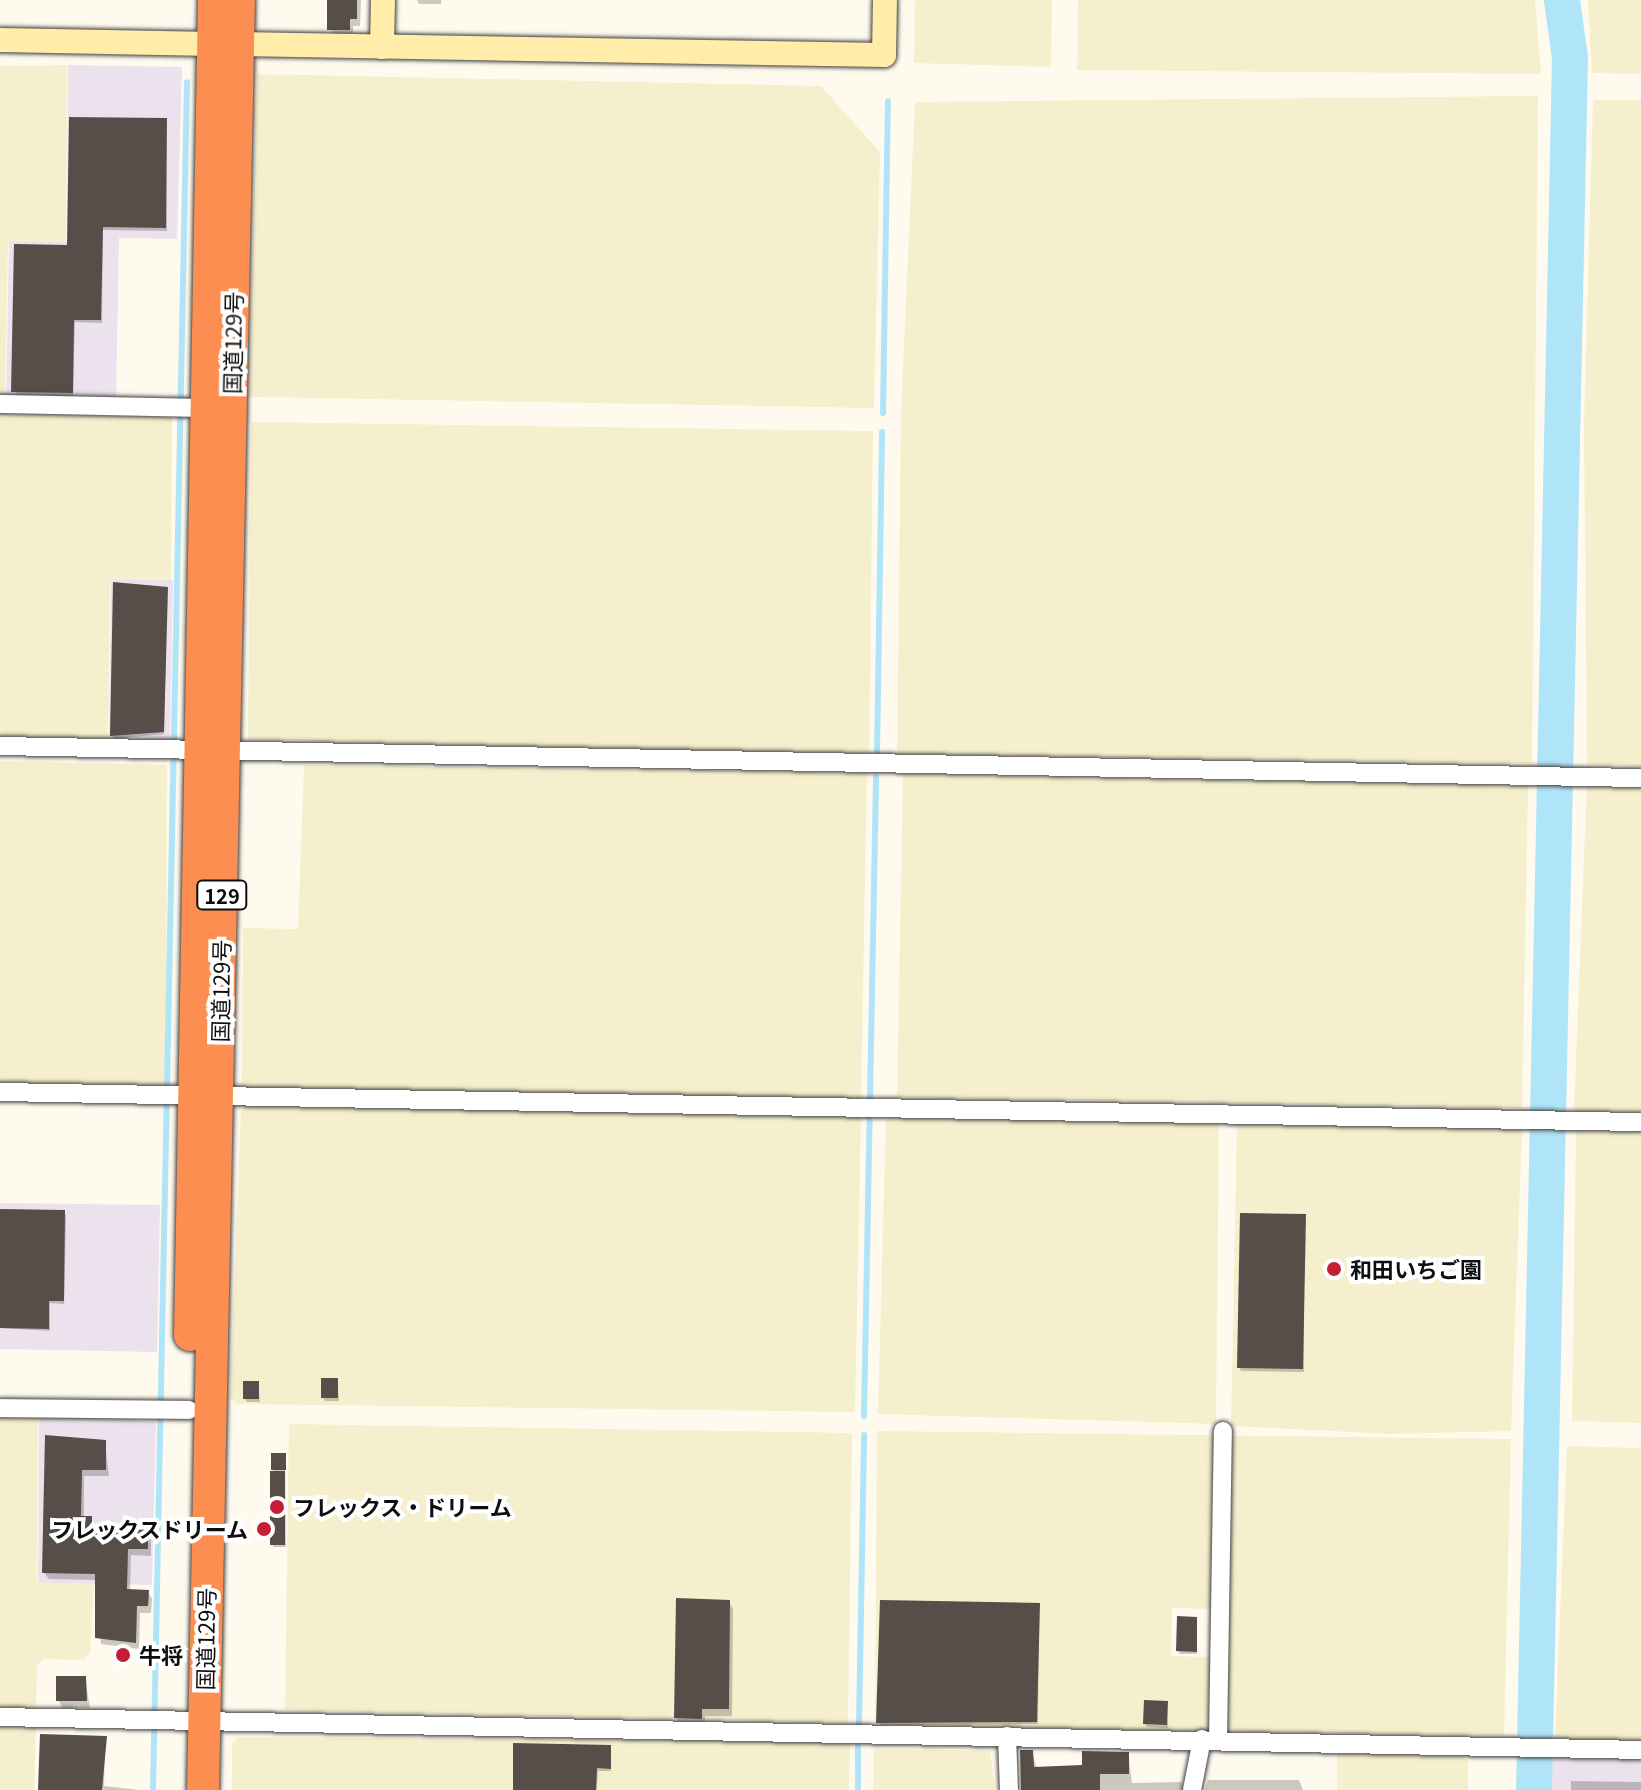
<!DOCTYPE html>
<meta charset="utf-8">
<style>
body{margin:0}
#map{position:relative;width:1641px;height:1790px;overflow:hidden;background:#fffaee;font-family:Georgia,"Noto Sans JP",serif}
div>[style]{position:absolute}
.industrial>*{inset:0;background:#ebe2ed}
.farmland>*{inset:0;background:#f6efcd}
.shadow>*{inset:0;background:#0003}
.stream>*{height:6px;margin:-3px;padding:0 3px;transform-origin:3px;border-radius:3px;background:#b0e5f9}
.river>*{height:36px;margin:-18px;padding:0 18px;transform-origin:18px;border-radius:18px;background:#b0e5f9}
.building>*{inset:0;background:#574d49}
.roads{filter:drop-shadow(0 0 2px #414141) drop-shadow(0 0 2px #414141)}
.street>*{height:18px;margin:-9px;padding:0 9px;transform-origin:9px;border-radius:9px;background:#fff}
.secondary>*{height:24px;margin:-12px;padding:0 12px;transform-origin:12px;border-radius:12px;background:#ffeda9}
.highway>*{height:32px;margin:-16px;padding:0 16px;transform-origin:16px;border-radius:16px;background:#fb8e50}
.dots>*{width:22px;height:22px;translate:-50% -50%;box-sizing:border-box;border:4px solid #fff;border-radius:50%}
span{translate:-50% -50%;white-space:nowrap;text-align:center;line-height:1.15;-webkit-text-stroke:8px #fff;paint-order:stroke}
.shield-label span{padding:2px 6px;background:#fff;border:2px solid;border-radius:6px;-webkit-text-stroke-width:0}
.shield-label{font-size:20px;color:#0e0e0e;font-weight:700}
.street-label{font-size:22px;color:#0e0e0e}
.poi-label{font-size:22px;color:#0e0e0e;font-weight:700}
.left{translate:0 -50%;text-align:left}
.right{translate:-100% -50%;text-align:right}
</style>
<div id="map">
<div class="industrial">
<i style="clip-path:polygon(68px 65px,182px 67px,177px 239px,119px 238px,116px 402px,6px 399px,9px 242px,67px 242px)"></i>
<i style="clip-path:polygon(111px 580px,173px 580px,170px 745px,109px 745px)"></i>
<i style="clip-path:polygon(0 1203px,160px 1205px,157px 1352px,0 1349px)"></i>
<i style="clip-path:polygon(39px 1416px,156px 1421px,152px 1585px,38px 1583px)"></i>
<i style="clip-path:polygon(1519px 1754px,1641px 1757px,1641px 1790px,1518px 1790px)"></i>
</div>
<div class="farmland">
<i style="clip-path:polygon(915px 0,1052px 0,1051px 67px,914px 63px)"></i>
<i style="clip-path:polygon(1078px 0,1535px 0,1541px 74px,1077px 70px)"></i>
<i style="clip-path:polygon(1588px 0,1641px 0,1641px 74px,1592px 73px)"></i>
<i style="clip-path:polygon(67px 65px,66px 242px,8px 242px,5px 399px,0 399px,0 66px)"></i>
<i style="clip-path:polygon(257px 74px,821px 86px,880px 152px,874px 408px,249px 397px)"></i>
<i style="clip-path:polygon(1538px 96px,1532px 763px,897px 754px,901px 413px,915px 102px)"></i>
<i style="clip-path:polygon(1593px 100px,1641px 100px,1641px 766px,1587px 764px,1584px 426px)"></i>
<i style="clip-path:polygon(0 414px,172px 417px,171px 580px,110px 580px,108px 742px,0 740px)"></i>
<i style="clip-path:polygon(251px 422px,873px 431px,869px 756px,248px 739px)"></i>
<i style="clip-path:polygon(0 761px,167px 765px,166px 1087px,0 1084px)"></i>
<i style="clip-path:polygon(304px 765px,867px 773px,861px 1099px,247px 1088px,242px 1083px,243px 928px,298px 929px)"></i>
<i style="clip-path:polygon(903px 774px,1528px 786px,1522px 1108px,897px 1097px)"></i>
<i style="clip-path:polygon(1587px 783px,1641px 784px,1641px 1112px,1574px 1111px)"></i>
<i style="clip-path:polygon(246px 1105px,861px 1116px,855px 1412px,236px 1404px,230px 1397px,241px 1111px)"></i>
<i style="clip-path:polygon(886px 1116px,1219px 1121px,1216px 1424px,878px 1414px)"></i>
<i style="clip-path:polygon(1237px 1122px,1522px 1129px,1511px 1431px,1390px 1434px,1231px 1426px)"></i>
<i style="clip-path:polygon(1576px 1131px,1641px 1132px,1641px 1423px,1572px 1421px)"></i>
<i style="clip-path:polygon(0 1415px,38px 1415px,37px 1582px,94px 1584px,90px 1653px,84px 1660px,43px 1659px,37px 1665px,36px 1712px,0 1712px)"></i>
<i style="clip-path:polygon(289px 1424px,852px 1433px,848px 1723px,285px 1710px)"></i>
<i style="clip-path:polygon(evenodd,877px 1431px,1511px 1439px,1504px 1735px,875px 1727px,877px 1431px,1172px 1608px,1213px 1609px,1211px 1657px,1171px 1656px,1172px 1608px)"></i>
<i style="clip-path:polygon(1567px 1446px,1641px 1448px,1641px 1741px,1555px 1739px)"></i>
<i style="clip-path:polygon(0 1727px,36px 1728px,34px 1790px,0 1790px)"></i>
<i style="clip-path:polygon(238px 1737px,850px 1742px,849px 1790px,232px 1790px,232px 1743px)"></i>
<i style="clip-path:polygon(874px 1749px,990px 1751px,995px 1790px,873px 1790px)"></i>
<i style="clip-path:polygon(1337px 1749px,1458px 1751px,1468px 1762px,1468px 1790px,1337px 1790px)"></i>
</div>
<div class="shadow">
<i style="clip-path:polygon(329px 0,361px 0,360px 26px,353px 26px,353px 37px,333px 37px)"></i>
<i style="clip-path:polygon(417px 0,441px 0,441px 4px,419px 4px)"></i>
<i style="clip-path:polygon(166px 120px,167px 231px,103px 230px,102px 323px,75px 322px,73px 396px,15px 395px,69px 247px)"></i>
<i style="clip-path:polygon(167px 589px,164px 734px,114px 739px,112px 736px)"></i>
<i style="clip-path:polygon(1px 1211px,66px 1215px,64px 1304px,50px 1303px,50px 1331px,0 1328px)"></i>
<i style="clip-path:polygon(1304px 1216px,1304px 1372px,1241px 1371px,1239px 1367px)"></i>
<i style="clip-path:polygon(337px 1380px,339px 1401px,325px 1401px,323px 1398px)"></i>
<i style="clip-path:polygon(258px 1383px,260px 1402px,247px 1402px,245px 1399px)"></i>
<i style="clip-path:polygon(47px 1437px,105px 1442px,109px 1476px,84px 1476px,84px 1518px,91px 1518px,95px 1529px,147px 1531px,151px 1538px,151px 1556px,131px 1555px,130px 1591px,148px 1592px,152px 1599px,151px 1613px,140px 1613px,139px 1649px,101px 1644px,97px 1580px,49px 1579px,44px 1572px)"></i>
<i style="clip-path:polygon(285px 1455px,286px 1547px,273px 1547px,273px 1469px)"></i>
<i style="clip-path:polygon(729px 1602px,733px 1609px,732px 1716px,705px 1716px,705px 1725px,680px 1725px,676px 1718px)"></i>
<i style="clip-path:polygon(1039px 1605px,1038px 1724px,880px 1725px,879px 1722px)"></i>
<i style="clip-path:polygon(1196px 1619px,1197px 1654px,1180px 1654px,1178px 1651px)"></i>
<i style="clip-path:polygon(85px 1678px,90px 1708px,63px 1708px,58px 1700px)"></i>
<i style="clip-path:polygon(1167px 1703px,1168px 1728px,1147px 1727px,1145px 1724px)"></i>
<i style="clip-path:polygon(105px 1738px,104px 1786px,140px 1790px,40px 1790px)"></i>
<i style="clip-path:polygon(610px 1747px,611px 1771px,598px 1771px,597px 1790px,514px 1790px)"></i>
<i style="clip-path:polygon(1032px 1752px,1037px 1769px,1084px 1767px,1128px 1754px,1132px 1783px,1181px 1782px,1184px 1790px,1021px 1790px)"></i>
<i style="clip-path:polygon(1208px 1780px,1299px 1780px,1303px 1790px,1205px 1790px)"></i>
<i style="clip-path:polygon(1571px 1781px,1641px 1782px,1641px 1790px,1571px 1790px)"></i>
</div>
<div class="stream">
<i style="left:883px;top:413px;width:312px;rotate:-89.1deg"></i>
<i style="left:877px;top:755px;width:323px;rotate:-89.1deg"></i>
<i style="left:864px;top:1416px;width:639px;rotate:-88.92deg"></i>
<i style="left:859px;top:1726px;width:291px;rotate:-89deg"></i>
<i style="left:153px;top:1790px;width:1708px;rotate:-88.86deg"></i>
<i style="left:858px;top:1790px;width:43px;rotate:-90deg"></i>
</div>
<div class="river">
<i style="left:1534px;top:1790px;width:1732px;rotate:-88.81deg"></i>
<i style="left:1570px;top:58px;width:59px;rotate:-97.9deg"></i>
</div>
<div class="building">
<i style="clip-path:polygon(327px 0,357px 0,357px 19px,350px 19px,350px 30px,327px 30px)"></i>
<i style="clip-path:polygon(69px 117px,167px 118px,166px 228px,103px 227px,101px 320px,74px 320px,73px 393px,11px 392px,14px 244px,67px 245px)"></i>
<i style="clip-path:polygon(113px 582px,168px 587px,164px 732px,110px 736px)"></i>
<i style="clip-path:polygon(0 1209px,65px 1210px,64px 1301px,49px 1301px,49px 1329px,0 1328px)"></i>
<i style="clip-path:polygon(1240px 1213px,1306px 1214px,1303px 1369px,1237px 1368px)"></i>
<i style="clip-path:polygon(321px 1378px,338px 1378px,338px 1398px,321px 1398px)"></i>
<i style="clip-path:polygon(243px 1381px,259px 1381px,259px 1399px,243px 1399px)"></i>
<i style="clip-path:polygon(45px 1435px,106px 1440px,106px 1470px,82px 1470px,81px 1516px,92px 1516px,92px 1527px,148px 1530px,148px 1549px,128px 1549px,127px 1589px,149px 1590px,148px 1606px,137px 1606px,136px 1643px,95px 1638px,95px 1574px,42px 1573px)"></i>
<i style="clip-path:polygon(271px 1453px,286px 1453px,286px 1470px,271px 1470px)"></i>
<i style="clip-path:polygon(270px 1471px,285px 1471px,285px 1545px,270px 1545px)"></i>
<i style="clip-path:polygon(676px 1598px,730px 1600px,729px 1709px,702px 1709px,702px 1719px,674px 1718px)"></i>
<i style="clip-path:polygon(880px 1600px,1040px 1603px,1037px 1722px,876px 1723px)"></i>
<i style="clip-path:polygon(1177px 1616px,1197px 1617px,1197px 1652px,1176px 1651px)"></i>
<i style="clip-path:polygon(56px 1676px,86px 1676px,87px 1701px,56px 1701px)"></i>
<i style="clip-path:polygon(1144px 1700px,1168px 1701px,1167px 1725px,1143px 1724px)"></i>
<i style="clip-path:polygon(40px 1734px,107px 1736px,102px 1790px,38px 1790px)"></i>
<i style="clip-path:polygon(513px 1743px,611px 1745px,611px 1769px,597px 1768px,596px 1790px,513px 1790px)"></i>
<i style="clip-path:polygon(1020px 1750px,1033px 1750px,1034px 1767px,1082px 1765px,1082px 1751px,1129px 1752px,1129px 1774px,1100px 1774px,1100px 1790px,1021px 1790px)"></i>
</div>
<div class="roads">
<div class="street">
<i style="left:0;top:404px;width:207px;rotate:1.1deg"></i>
<i style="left:0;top:746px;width:1641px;rotate:1.12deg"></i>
<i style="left:0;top:1092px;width:1641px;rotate:1.05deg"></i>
<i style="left:0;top:1408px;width:189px;rotate:0.6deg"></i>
<i style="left:0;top:1717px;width:1641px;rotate:1.15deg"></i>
<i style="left:1007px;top:1736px;width:54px;rotate:87.9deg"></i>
<i style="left:1218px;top:1740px;width:309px;rotate:-89.1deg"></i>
<i style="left:1192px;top:1790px;width:52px;rotate:-78.9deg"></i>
</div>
<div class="secondary">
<i style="left:0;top:40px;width:213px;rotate:1.1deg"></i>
<i style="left:238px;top:44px;width:646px;rotate:0.98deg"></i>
<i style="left:884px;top:55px;width:55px;rotate:-89deg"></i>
<i style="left:382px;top:47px;width:47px;rotate:-88.8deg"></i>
</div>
<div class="highway">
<i style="left:190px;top:1335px;width:1335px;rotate:-88.97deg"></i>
<i style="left:203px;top:1790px;width:1790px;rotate:-88.85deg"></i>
</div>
</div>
<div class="dots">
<i style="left:1334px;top:1269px;background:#c51e36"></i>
<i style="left:277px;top:1507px;background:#c51e36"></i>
<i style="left:264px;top:1529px;background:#c51e36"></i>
<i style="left:123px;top:1655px;background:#c51e36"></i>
</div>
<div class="shield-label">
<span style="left:222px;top:895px">129</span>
</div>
<div class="street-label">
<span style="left:232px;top:343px;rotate:-89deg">国道129号</span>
<span style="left:220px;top:991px;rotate:-89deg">国道129号</span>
<span style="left:205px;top:1639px;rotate:-89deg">国道129号</span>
</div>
<div class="poi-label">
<span class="left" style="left:1350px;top:1269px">和田いちご園</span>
<span class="left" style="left:293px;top:1507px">フレックス・ドリーム</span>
<span class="right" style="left:248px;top:1529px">フレックスドリーム</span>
<span class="left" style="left:139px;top:1655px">牛将</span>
</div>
</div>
